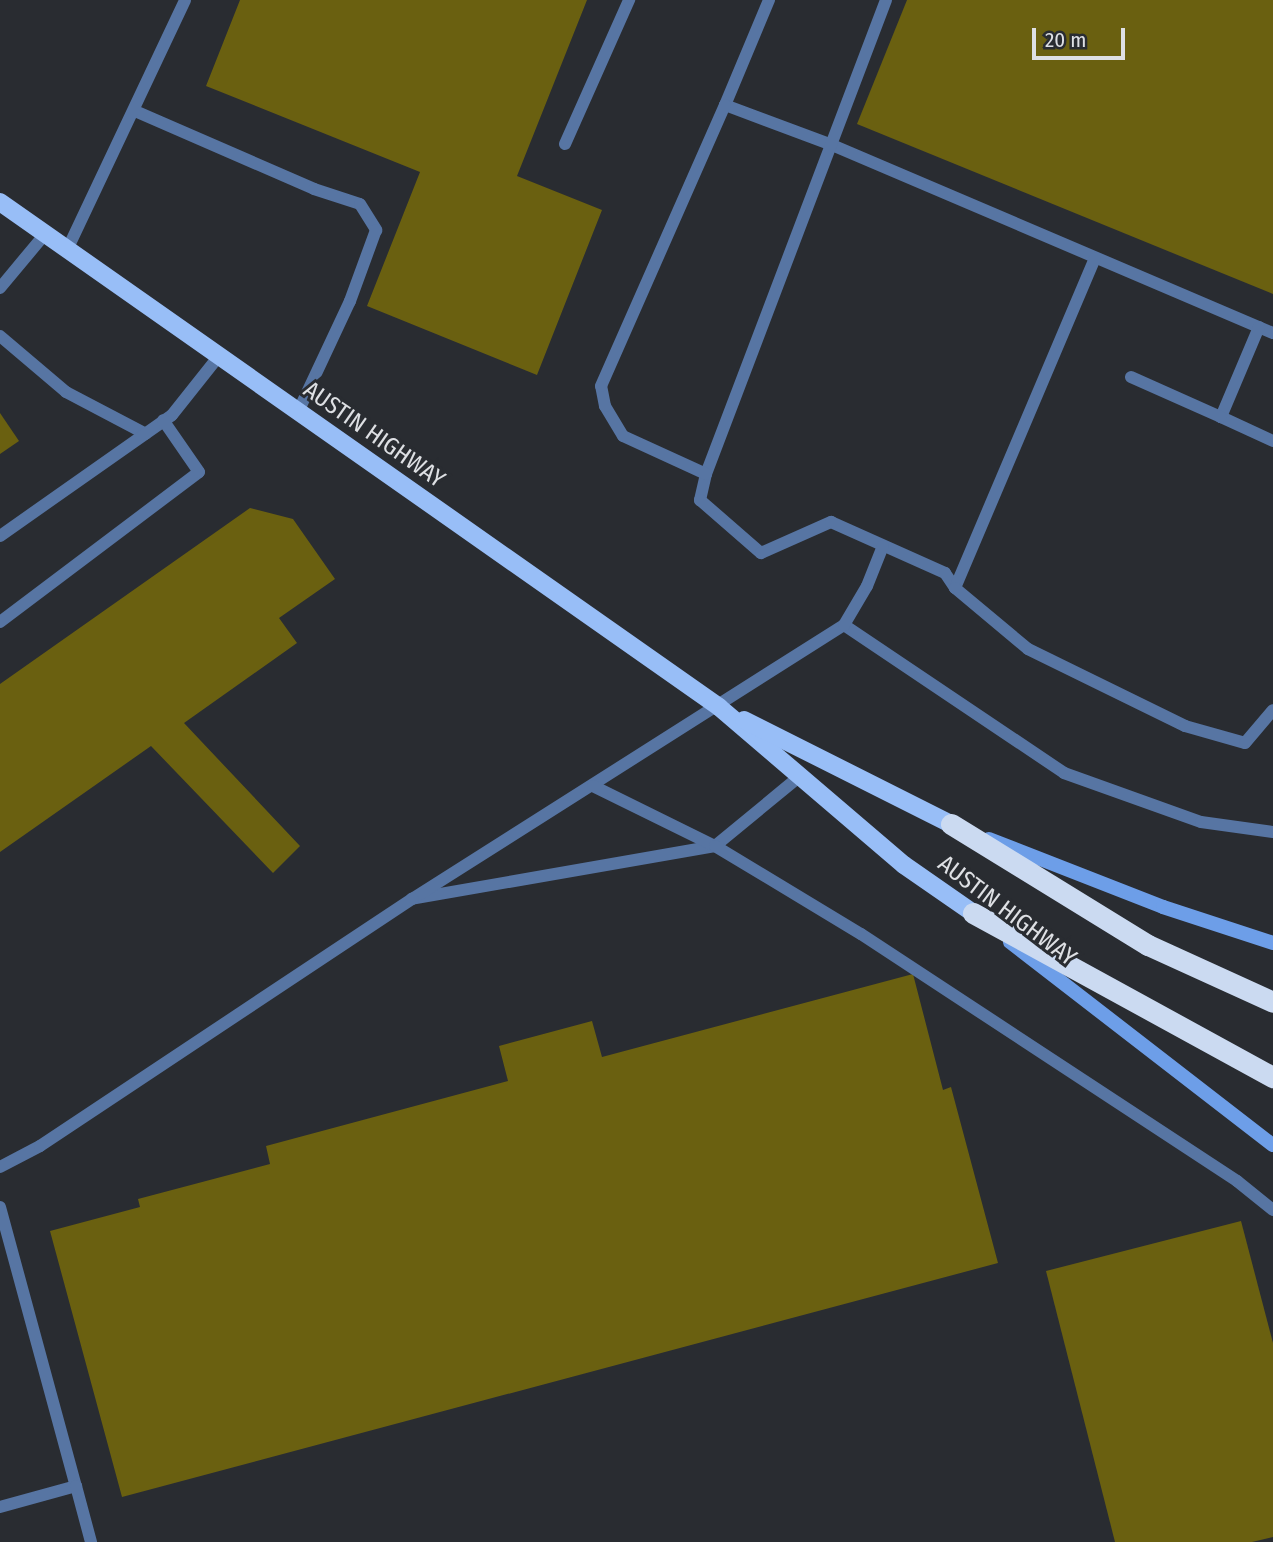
<!DOCTYPE html>
<style>
body{margin:0}
#map{position:relative;width:1273px;height:1542px;overflow:hidden;background:#292c31;font-family:"Fira Sans Condensed",sans-serif}
div>[style]{position:absolute}
.building>*{inset:0;background:#6a6010}
.service>*{height:12px;margin:-6px;padding:0 6px;transform-origin:6px;border-radius:6px;background:#5775a3}
.secondary>*{height:14px;margin:-7px;padding:0 7px;transform-origin:7px;border-radius:7px;background:#6d9ee8}
.primary>*{height:18px;margin:-9px;padding:0 9px;transform-origin:9px;border-radius:9px;background:#98bef7}
.motorway>*{height:21px;margin:-10.5px;padding:0 10.5px;transform-origin:10.5px;border-radius:10.5px;background:#cbdaf1}
span{translate:-50% -50%;white-space:nowrap;text-align:center;line-height:1.15;-webkit-text-stroke:6px #292c31;paint-order:stroke}
.street-label{font-size:24px;color:#dee0e4}
.scale{position:absolute;left:1032px;top:28px;width:93px;height:32px;box-sizing:border-box;border:4px solid #dee0e4;border-top:0;padding-left:9px;font-size:21px;line-height:24px;white-space:nowrap;color:#dee0e4;-webkit-text-stroke:5px #292c31;paint-order:stroke}
</style>
<div id="map">
<div class="building">
<i style="clip-path:polygon(240px 0,587px 0,517px 176px,602px 210px,537px 375px,367px 306px,420px 172px,206px 86px)"></i>
<i style="clip-path:polygon(907px 0,1273px 0,1273px 294px,857px 124px)"></i>
<i style="clip-path:polygon(0 413px,19px 441px,0 454px)"></i>
<i style="clip-path:polygon(250px 508px,293px 519px,335px 579px,279px 618px,297px 643px,184px 723px,300px 846px,273px 873px,151px 746px,0 852px,0 684px)"></i>
<i style="clip-path:polygon(913px 974px,943px 1090px,951px 1087px,998px 1263px,122px 1497px,50px 1231px,140px 1207px,138px 1199px,270px 1164px,266px 1146px,508px 1081px,499px 1046px,592px 1021px,602px 1057px)"></i>
<i style="clip-path:polygon(1241px 1221px,1273px 1343px,1273px 1537px,1252px 1542px,1115px 1542px,1046px 1271px)"></i>
</div>
<div class="service">
<i style="left:769px;top:0;width:114px;rotate:112.7deg"></i>
<i style="left:725px;top:105px;width:114px;rotate:20.5deg"></i>
<i style="left:832px;top:145px;width:479px;rotate:23.1deg"></i>
<i style="left:886px;top:0;width:507px;rotate:110.79deg"></i>
<i style="left:706px;top:474px;width:27px;rotate:103deg"></i>
<i style="left:700px;top:500px;width:81px;rotate:41deg"></i>
<i style="left:761px;top:553px;width:77px;rotate:-23.9deg"></i>
<i style="left:831px;top:522px;width:125px;rotate:24.1deg"></i>
<i style="left:945px;top:573px;width:18px;rotate:56deg"></i>
<i style="left:955px;top:588px;width:358px;rotate:-67deg"></i>
<i style="left:135px;top:111px;width:195px;rotate:23.5deg"></i>
<i style="left:314px;top:189px;width:48px;rotate:18.1deg"></i>
<i style="left:360px;top:204px;width:31px;rotate:58deg"></i>
<i style="left:376px;top:230px;width:76px;rotate:110.1deg"></i>
<i style="left:350px;top:301px;width:123px;rotate:115.1deg"></i>
<i style="left:565px;top:144px;width:158px;rotate:-66deg"></i>
<i style="left:67px;top:250px;width:276px;rotate:-64.7deg"></i>
<i style="left:0;top:288px;width:70px;rotate:-50.2deg"></i>
<i style="left:1259px;top:327px;width:98px;rotate:112.9deg"></i>
<i style="left:1221px;top:417px;width:57px;rotate:24.8deg"></i>
<i style="left:0;top:336px;width:87px;rotate:40.3deg"></i>
<i style="left:66px;top:392px;width:90px;rotate:27.7deg"></i>
<i style="left:1131px;top:377px;width:98px;rotate:24deg"></i>
<i style="left:706px;top:474px;width:91px;rotate:-155.4deg"></i>
<i style="left:623px;top:436px;width:35px;rotate:-121deg"></i>
<i style="left:605px;top:406px;width:20px;rotate:-101deg"></i>
<i style="left:601px;top:386px;width:307px;rotate:-66.2deg"></i>
<i style="left:0;top:536px;width:210px;rotate:-35.1deg"></i>
<i style="left:172px;top:415px;width:75px;rotate:-51.5deg"></i>
<i style="left:955px;top:588px;width:95px;rotate:39.9deg"></i>
<i style="left:1028px;top:649px;width:175px;rotate:26.1deg"></i>
<i style="left:1185px;top:726px;width:62px;rotate:15.8deg"></i>
<i style="left:1245px;top:743px;width:43px;rotate:-49.7deg"></i>
<i style="left:0;top:622px;width:249px;rotate:-37deg"></i>
<i style="left:199px;top:472px;width:63px;rotate:-124.7deg"></i>
<i style="left:844px;top:625px;width:265px;rotate:33.9deg"></i>
<i style="left:1064px;top:773px;width:145px;rotate:19.7deg"></i>
<i style="left:1201px;top:822px;width:73px;rotate:7.9deg"></i>
<i style="left:800px;top:776px;width:110px;rotate:140.5deg"></i>
<i style="left:715px;top:846px;width:308px;rotate:170.1deg"></i>
<i style="left:412px;top:899px;width:512px;rotate:-32.39deg"></i>
<i style="left:844px;top:625px;width:45px;rotate:-59.5deg"></i>
<i style="left:867px;top:586px;width:43px;rotate:-68.2deg"></i>
<i style="left:593px;top:786px;width:136px;rotate:26.2deg"></i>
<i style="left:715px;top:846px;width:170px;rotate:31.1deg"></i>
<i style="left:861px;top:934px;width:450px;rotate:33.3deg"></i>
<i style="left:1237px;top:1181px;width:46px;rotate:38.9deg"></i>
<i style="left:0;top:1167px;width:45px;rotate:-27.7deg"></i>
<i style="left:40px;top:1146px;width:447px;rotate:-33.6deg"></i>
<i style="left:0;top:1207px;width:289px;rotate:74.8deg"></i>
<i style="left:0;top:1507px;width:79px;rotate:-15.4deg"></i>
<i style="left:76px;top:1486px;width:58px;rotate:75deg"></i>
</div>
<div class="secondary">
<i style="left:989px;top:839px;width:187px;rotate:21.3deg"></i>
<i style="left:1163px;top:907px;width:116px;rotate:18.1deg"></i>
<i style="left:1010px;top:942px;width:332px;rotate:37.7deg"></i>
</div>
<div class="primary">
<i style="left:0;top:202px;width:879px;rotate:35.08deg"></i>
<i style="left:719px;top:707px;width:243px;rotate:40.5deg"></i>
<i style="left:904px;top:865px;width:84px;rotate:34.8deg"></i>
<i style="left:744px;top:720px;width:232px;rotate:26.7deg"></i>
</div>
<div class="motorway">
<i style="left:951px;top:824px;width:231px;rotate:31.6deg"></i>
<i style="left:1148px;top:945px;width:137px;rotate:24.5deg"></i>
<i style="left:973px;top:913px;width:342px;rotate:28.7deg"></i>
</div>
<div class="street-label">
<span style="left:374px;top:435px;rotate:35deg">AUSTIN HIGHWAY</span>
<span style="left:1007px;top:911px;rotate:37deg">AUSTIN HIGHWAY</span>
</div>
<div class="scale">20 m</div>
</div>
